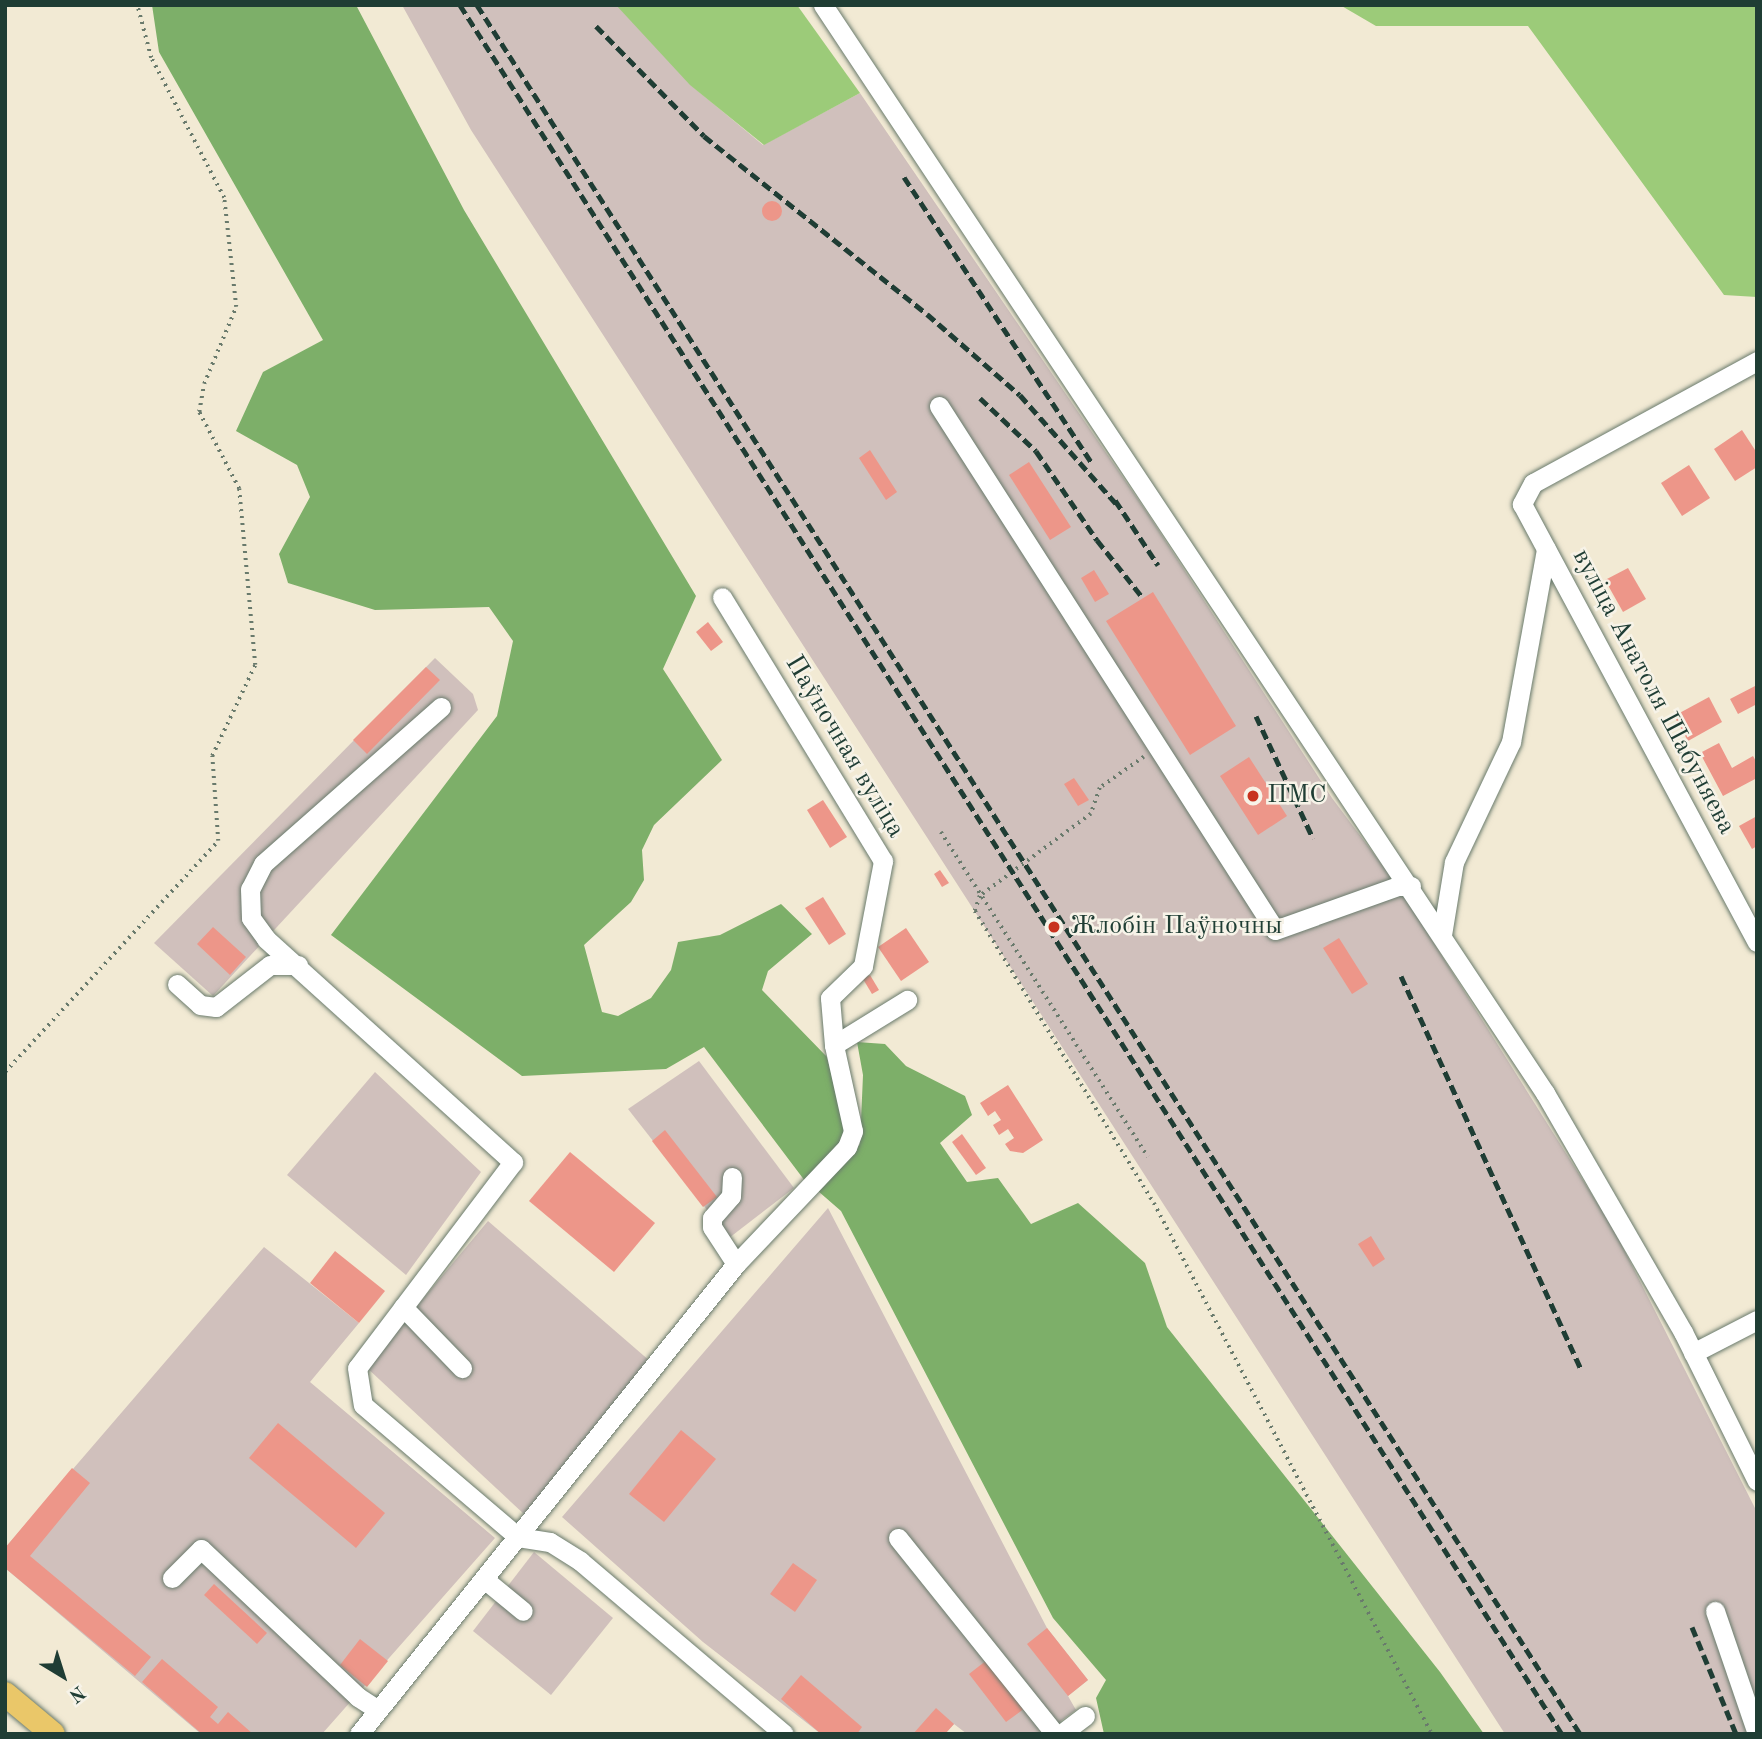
<!DOCTYPE html>
<meta charset="utf-8">
<style>
body{margin:0}
#map{position:relative;width:1762px;height:1739px;overflow:hidden;background:#f2ead4;font-family:"Old Standard TT",serif}
div>[style]{position:absolute}
.industrial>*{inset:0;background:#d0c0bc}
.green>*{inset:0;background:#9ccb79}
.forest>*{inset:0;background:#7daf69}
.building>*{inset:0;background:#ed9689}
.round{border-radius:50%}
.path>*{height:3.5px;margin-top:-1.75px;transform-origin:0;background:repeating-linear-gradient(90deg,#697a6c 0 2px,transparent 0 7px)}
.roads{filter:drop-shadow(0 0 2px #697a6c) drop-shadow(0 0 2px #697a6c)}
.minor>*{height:19px;margin:-9.5px;padding:0 9.5px;transform-origin:9.5px;border-radius:9.5px;background:#fff}
.major>*{height:24px;margin:-12px;padding:0 12px;transform-origin:12px;border-radius:12px;background:#eac769}
.rail>*{height:5px;margin-top:-2.5px;transform-origin:0;background:repeating-linear-gradient(90deg,#1f3d34 0 10px,transparent 0 15px)}
.dots>*{width:19px;height:19px;translate:-50% -50%;box-sizing:border-box;border:4px solid #f7f3e8;border-radius:50%}
span{translate:-50% -50%;white-space:nowrap;text-align:center;line-height:1.15;-webkit-text-stroke:5px #f7f3e8;paint-order:stroke}
.street-label{font-size:26px;color:#1f3d34}
.poi-label{font-size:26px;color:#1f3d34}
.left{translate:0 -50%;text-align:left}
.frame{position:absolute;inset:0;border:7px solid #1f3d34;pointer-events:none}
.north{position:absolute;left:28px;top:1641px;width:70px;height:70px;-webkit-text-stroke:5px #f7f3e8;paint-order:stroke;rotate:142deg;font-size:19px;font-weight:700;line-height:28px;text-align:center;color:#1f3d34}
.north::after{content:'';display:block;margin:auto;width:24px;height:32px;background:#1f3d34;clip-path:polygon(50% 0,100% 100%,50% 72%,0 100%)}
</style>
<div id="map">
<div class="industrial">
<i style="clip-path:polygon(402px 5px,623px 5px,692px 86px,763px 145px,860px 93px,1148px 514px,1332px 798px,1398px 886px,1613px 1228px,1757px 1512px,1757px 1734px,1505px 1734px,471px 130px)"></i>
<i style="clip-path:polygon(435px 658px,473px 694px,478px 710px,213px 996px,154px 943px)"></i>
<i style="clip-path:polygon(699px 1061px,794px 1188px,729px 1238px,628px 1109px)"></i>
<i style="clip-path:polygon(375px 1072px,481px 1172px,406px 1275px,287px 1175px)"></i>
<i style="clip-path:polygon(828px 1208px,1047px 1628px,1088px 1680px,1068px 1696px,1076px 1710px,1043px 1734px,967px 1734px,954px 1724px,945px 1734px,821px 1734px,703px 1642px,562px 1517px)"></i>
<i style="clip-path:polygon(488px 1221px,658px 1368px,525px 1515px,366px 1367px)"></i>
<i style="clip-path:polygon(264px 1247px,359px 1323px,310px 1382px,495px 1538px,322px 1734px,201px 1734px,5px 1568px,5px 1548px)"></i>
<i style="clip-path:polygon(534px 1552px,613px 1618px,551px 1695px,473px 1631px)"></i>
</div>
<div class="green">
<i style="clip-path:polygon(616px 5px,797px 5px,860px 93px,764px 145px,690px 85px)"></i>
<i style="clip-path:polygon(1340px 5px,1757px 5px,1757px 297px,1724px 295px,1528px 26px,1376px 26px)"></i>
</div>
<div class="forest">
<i style="clip-path:polygon(152px 5px,356px 5px,464px 210px,696px 596px,663px 669px,722px 760px,654px 825px,642px 850px,644px 880px,631px 902px,584px 945px,602px 1012px,618px 1016px,651px 998px,671px 970px,678px 942px,720px 935px,781px 904px,812px 934px,768px 971px,762px 990px,827px 1057px,846px 1130px,840px 1146px,805px 1181px,704px 1047px,666px 1069px,522px 1076px,331px 935px,497px 716px,513px 641px,489px 607px,375px 610px,288px 583px,279px 554px,310px 497px,297px 465px,236px 431px,263px 372px,323px 340px,159px 52px)"></i>
<i style="clip-path:polygon(857px 1042px,885px 1044px,906px 1066px,965px 1096px,972px 1115px,940px 1143px,967px 1182px,998px 1178px,1031px 1224px,1078px 1203px,1145px 1263px,1167px 1327px,1440px 1672px,1484px 1734px,1104px 1734px,1096px 1698px,1106px 1680px,1053px 1618px,841px 1211px,818px 1191px,860px 1144px,863px 1075px)"></i>
</div>
<div class="building">
<i class="round" style="left:762px;top:201px;width:20px;height:20px"></i>
<i style="clip-path:polygon(1742px 430px,1757px 453px,1757px 467px,1735px 481px,1714px 449px)"></i>
<i style="clip-path:polygon(870px 450px,897px 492px,886px 500px,859px 458px)"></i>
<i style="clip-path:polygon(1029px 462px,1071px 527px,1050px 540px,1009px 475px)"></i>
<i style="clip-path:polygon(1689px 465px,1710px 498px,1682px 516px,1661px 483px)"></i>
<i style="clip-path:polygon(1628px 568px,1646px 599px,1623px 612px,1605px 580px)"></i>
<i style="clip-path:polygon(1094px 570px,1109px 594px,1095px 602px,1081px 578px)"></i>
<i style="clip-path:polygon(1153px 592px,1236px 726px,1190px 755px,1106px 621px)"></i>
<i style="clip-path:polygon(708px 622px,723px 642px,711px 651px,696px 632px)"></i>
<i style="clip-path:polygon(426px 667px,440px 680px,367px 754px,353px 740px)"></i>
<i style="clip-path:polygon(1757px 685px,1757px 704px,1738px 714px,1730px 699px)"></i>
<i style="clip-path:polygon(1709px 697px,1722px 722px,1688px 741px,1674px 716px)"></i>
<i style="clip-path:polygon(1719px 743px,1732px 768px,1753px 756px,1757px 763px,1757px 778px,1723px 796px,1700px 753px)"></i>
<i style="clip-path:polygon(1249px 757px,1287px 816px,1258px 835px,1220px 776px)"></i>
<i style="clip-path:polygon(1074px 778px,1089px 800px,1078px 806px,1064px 784px)"></i>
<i style="clip-path:polygon(823px 800px,847px 837px,830px 848px,807px 810px)"></i>
<i style="clip-path:polygon(1757px 816px,1757px 846px,1752px 849px,1739px 826px)"></i>
<i style="clip-path:polygon(940px 870px,949px 883px,942px 887px,934px 874px)"></i>
<i style="clip-path:polygon(823px 897px,846px 934px,829px 945px,805px 908px)"></i>
<i style="clip-path:polygon(213px 927px,246px 957px,230px 975px,197px 944px)"></i>
<i style="clip-path:polygon(906px 928px,929px 962px,901px 981px,878px 947px)"></i>
<i style="clip-path:polygon(1339px 938px,1368px 984px,1352px 994px,1323px 948px)"></i>
<i style="clip-path:polygon(870px 975px,879px 990px,872px 994px,863px 979px)"></i>
<i style="clip-path:polygon(1008px 1085px,1043px 1140px,1023px 1153px,1010px 1151px,1005px 1144px,1014px 1138px,1008px 1129px,999px 1135px,993px 1125px,1001px 1120px,995px 1111px,988px 1116px,980px 1103px)"></i>
<i style="clip-path:polygon(665px 1130px,717px 1197px,703px 1207px,652px 1141px)"></i>
<i style="clip-path:polygon(962px 1134px,986px 1168px,976px 1175px,952px 1142px)"></i>
<i style="clip-path:polygon(570px 1152px,655px 1223px,614px 1272px,529px 1201px)"></i>
<i style="clip-path:polygon(1371px 1236px,1385px 1259px,1373px 1267px,1358px 1244px)"></i>
<i style="clip-path:polygon(335px 1251px,385px 1291px,359px 1323px,310px 1283px)"></i>
<i style="clip-path:polygon(278px 1423px,385px 1513px,356px 1548px,249px 1458px)"></i>
<i style="clip-path:polygon(681px 1430px,716px 1459px,664px 1522px,629px 1494px)"></i>
<i style="clip-path:polygon(72px 1468px,90px 1483px,30px 1556px,151px 1657px,135px 1676px,5px 1568px,5px 1548px)"></i>
<i style="clip-path:polygon(793px 1563px,817px 1580px,795px 1612px,770px 1594px)"></i>
<i style="clip-path:polygon(214px 1584px,267px 1633px,257px 1644px,204px 1595px)"></i>
<i style="clip-path:polygon(1047px 1628px,1088px 1680px,1068px 1696px,1027px 1644px)"></i>
<i style="clip-path:polygon(360px 1639px,388px 1661px,367px 1687px,340px 1665px)"></i>
<i style="clip-path:polygon(162px 1659px,218px 1707px,210px 1717px,218px 1724px,228px 1712px,253px 1734px,202px 1734px,142px 1682px)"></i>
<i style="clip-path:polygon(987px 1660px,1025px 1708px,1006px 1722px,969px 1674px)"></i>
<i style="clip-path:polygon(801px 1675px,862px 1727px,857px 1734px,821px 1734px,781px 1699px)"></i>
<i style="clip-path:polygon(936px 1708px,954px 1724px,945px 1734px,913px 1734px)"></i>
</div>
<div class="path">
<i style="left:1144px;top:757px;width:54px;rotate:144.8deg"></i>
<i style="left:1100px;top:788px;width:28px;rotate:109deg"></i>
<i style="left:1091px;top:814px;width:138px;rotate:143.5deg"></i>
<i style="left:980px;top:896px;width:16px;rotate:108deg"></i>
<i style="left:975px;top:911px;width:342px;rotate:58.5deg"></i>
<i style="left:1154px;top:1203px;width:599px;rotate:62.37deg"></i>
<i style="left:941px;top:832px;width:385px;rotate:57.5deg"></i>
<i style="left:5px;top:1072px;width:314px;rotate:-47.3deg"></i>
<i style="left:218px;top:841px;width:85px;rotate:-94deg"></i>
<i style="left:212px;top:756px;width:101px;rotate:-64.7deg"></i>
<i style="left:255px;top:665px;width:177px;rotate:-95.2deg"></i>
<i style="left:239px;top:489px;width:87px;rotate:-117.5deg"></i>
<i style="left:199px;top:412px;width:28px;rotate:-80deg"></i>
<i style="left:204px;top:384px;width:83px;rotate:-67.4deg"></i>
<i style="left:236px;top:307px;width:110px;rotate:-96.3deg"></i>
<i style="left:224px;top:198px;width:158px;rotate:-117.5deg"></i>
<i style="left:151px;top:58px;width:55px;rotate:-104.8deg"></i>
</div>
<div class="roads">
<div class="minor">
<i style="left:823px;top:5px;width:1306px;rotate:56.43deg"></i>
<i style="left:1545px;top:1093px;width:276px;rotate:60deg"></i>
<i style="left:1683px;top:1332px;width:166px;rotate:63.6deg"></i>
<i style="left:1757px;top:361px;width:255px;rotate:151.4deg"></i>
<i style="left:1533px;top:483px;width:24px;rotate:118deg"></i>
<i style="left:1522px;top:504px;width:497px;rotate:61.8deg"></i>
<i style="left:939px;top:406px;width:622px;rotate:57.33deg"></i>
<i style="left:1275px;top:930px;width:131px;rotate:-19.7deg"></i>
<i style="left:1398px;top:886px;width:13px"></i>
<i style="left:441px;top:707px;width:237px;rotate:138.6deg"></i>
<i style="left:263px;top:864px;width:28px;rotate:117deg"></i>
<i style="left:250px;top:889px;width:29px;rotate:88deg"></i>
<i style="left:251px;top:918px;width:26px;rotate:54deg"></i>
<i style="left:266px;top:939px;width:333px;rotate:42.1deg"></i>
<i style="left:513px;top:1162px;width:258px;rotate:127.1deg"></i>
<i style="left:357px;top:1368px;width:37px;rotate:81deg"></i>
<i style="left:363px;top:1405px;width:204px;rotate:40.4deg"></i>
<i style="left:518px;top:1537px;width:32px;rotate:9deg"></i>
<i style="left:550px;top:1542px;width:36px;rotate:32deg"></i>
<i style="left:580px;top:1561px;width:267px;rotate:40.3deg"></i>
<i style="left:1442px;top:935px;width:74px;rotate:-80.7deg"></i>
<i style="left:1454px;top:862px;width:133px;rotate:-64.6deg"></i>
<i style="left:1511px;top:742px;width:196px;rotate:-79.7deg"></i>
<i style="left:177px;top:984px;width:31px;rotate:42deg"></i>
<i style="left:200px;top:1005px;width:16px;rotate:7deg"></i>
<i style="left:216px;top:1007px;width:68px;rotate:-37.9deg"></i>
<i style="left:270px;top:965px;width:28px"></i>
<i style="left:834px;top:1045px;width:86px;rotate:-31.7deg"></i>
<i style="left:732px;top:1177px;width:19px;rotate:93deg"></i>
<i style="left:731px;top:1196px;width:29px;rotate:131deg"></i>
<i style="left:712px;top:1218px;width:9px;rotate:90deg"></i>
<i style="left:712px;top:1227px;width:44px;rotate:57deg"></i>
<i style="left:403px;top:1307px;width:85px;rotate:46deg"></i>
<i style="left:1693px;top:1353px;width:72px;rotate:-27.3deg"></i>
<i style="left:898px;top:1538px;width:251px;rotate:51.3deg"></i>
<i style="left:172px;top:1578px;width:41px;rotate:-45deg"></i>
<i style="left:201px;top:1549px;width:216px;rotate:43.3deg"></i>
<i style="left:358px;top:1697px;width:24px;rotate:33deg"></i>
<i style="left:484px;top:1579px;width:50px;rotate:39.4deg"></i>
<i style="left:1715px;top:1611px;width:130px;rotate:71.1deg"></i>
<i style="left:359px;top:1734px;width:603px;rotate:-51.27deg"></i>
<i style="left:736px;top:1264px;width:161px;rotate:-46.5deg"></i>
<i style="left:847px;top:1147px;width:17px;rotate:-69deg"></i>
<i style="left:853px;top:1131px;width:88px;rotate:-102.5deg"></i>
<i style="left:834px;top:1045px;width:47px;rotate:-94.9deg"></i>
<i style="left:830px;top:998px;width:46px;rotate:-44.1deg"></i>
<i style="left:863px;top:966px;width:107px;rotate:-79.2deg"></i>
<i style="left:883px;top:861px;width:309px;rotate:-121.4deg"></i>
<i style="left:1061px;top:1734px;width:30px;rotate:-37deg"></i>
</div>
<div class="major">
<i style="left:5px;top:1694px;width:62px;rotate:39.8deg"></i>
</div>
</div>
<div class="rail">
<i style="left:460px;top:5px;width:2050px;rotate:57.49deg"></i>
<i style="left:477px;top:5px;width:2051px;rotate:57.46deg"></i>
<i style="left:596px;top:26px;width:154px;rotate:45.5deg"></i>
<i style="left:704px;top:136px;width:285px;rotate:38.6deg"></i>
<i style="left:927px;top:314px;width:123px;rotate:41.1deg"></i>
<i style="left:1020px;top:395px;width:151px;rotate:48.5deg"></i>
<i style="left:904px;top:177px;width:341px;rotate:56.7deg"></i>
<i style="left:980px;top:398px;width:77px;rotate:43.4deg"></i>
<i style="left:1036px;top:451px;width:108px;rotate:55.6deg"></i>
<i style="left:1097px;top:540px;width:74px;rotate:51.6deg"></i>
<i style="left:1115px;top:500px;width:78px;rotate:56.5deg"></i>
<i style="left:1256px;top:716px;width:135px;rotate:65deg"></i>
<i style="left:1401px;top:976px;width:434px;rotate:65.4deg"></i>
<i style="left:1692px;top:1627px;width:116px;rotate:67.6deg"></i>
</div>
<div class="dots">
<i style="left:1253px;top:796px;background:#c8321e"></i>
<i style="left:1054px;top:927px;background:#c8321e"></i>
</div>
<div class="street-label">
<span style="left:1653px;top:692px;rotate:62deg">вуліца Анатоля Шабуняева</span>
<span style="left:844px;top:747px;rotate:59deg">Паўночная вуліца</span>
</div>
<div class="poi-label">
<span class="left" style="left:1267px;top:796px">ПМС</span>
<span class="left" style="left:1070px;top:927px">Жлобін Паўночны</span>
</div>
<div class="frame"></div>
<div class="north">N</div>
</div>
